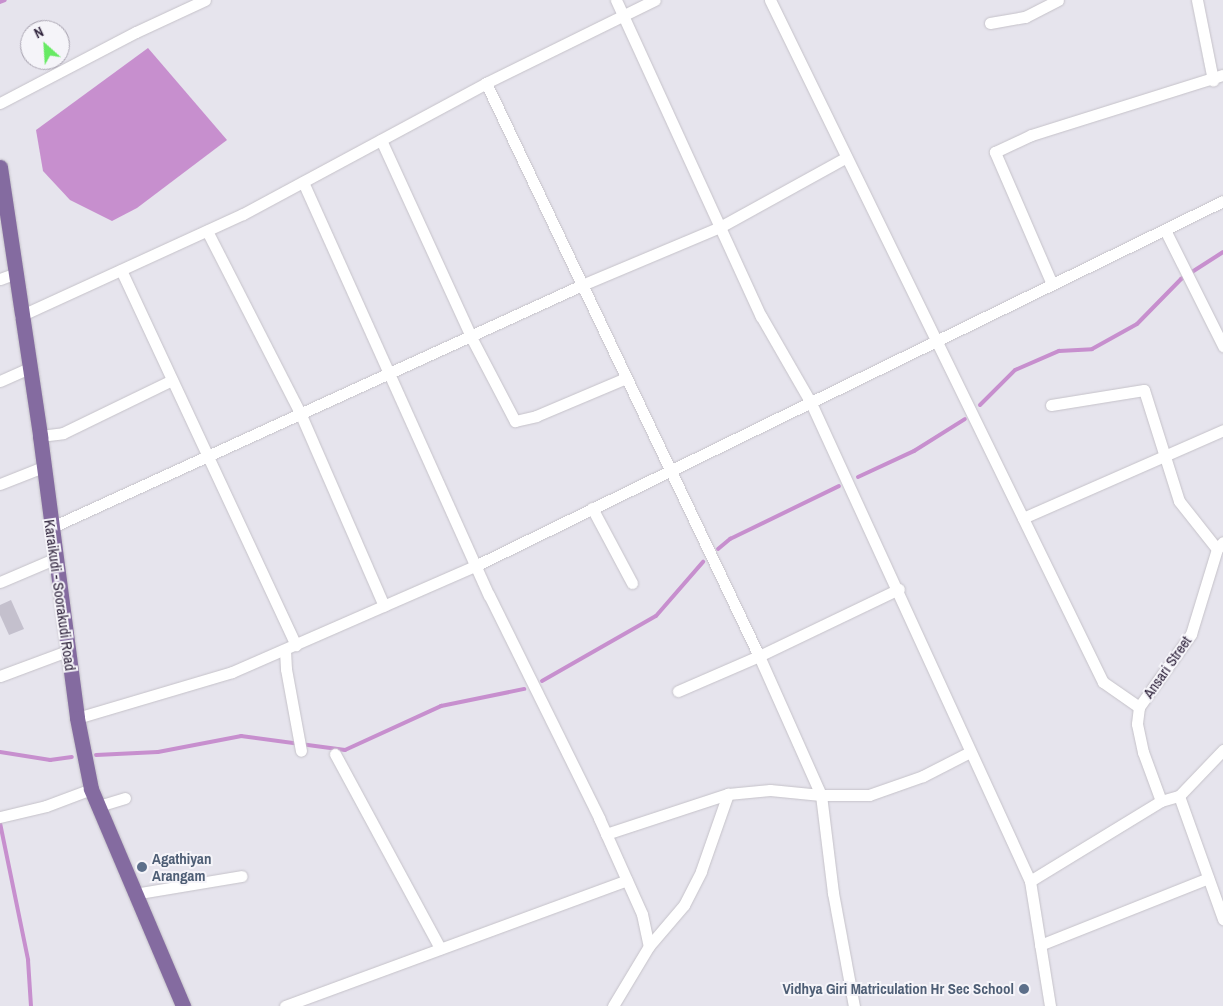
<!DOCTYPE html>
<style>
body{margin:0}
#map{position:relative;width:1223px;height:1006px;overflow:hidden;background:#e6e4ed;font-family:"Archivo Narrow",sans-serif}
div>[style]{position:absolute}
.water>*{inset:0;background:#c78fce}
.stream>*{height:4px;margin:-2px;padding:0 2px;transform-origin:2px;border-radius:2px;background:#c78fce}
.building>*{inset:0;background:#c4c0cd}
.roads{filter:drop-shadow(0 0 1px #c5c2c9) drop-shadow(0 0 1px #c5c2c9)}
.minor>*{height:11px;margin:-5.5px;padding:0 5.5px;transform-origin:5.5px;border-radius:5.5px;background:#fff}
.major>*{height:15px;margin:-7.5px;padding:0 7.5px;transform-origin:7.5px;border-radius:7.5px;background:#846ba0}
.dots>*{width:14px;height:14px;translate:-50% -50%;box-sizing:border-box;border:2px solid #f5f4f9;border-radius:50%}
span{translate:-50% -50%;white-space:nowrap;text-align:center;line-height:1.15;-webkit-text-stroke:4px #f5f4f9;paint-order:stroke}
.street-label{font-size:15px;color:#30243d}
.service-label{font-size:15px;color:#4e5e75;font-weight:700}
.left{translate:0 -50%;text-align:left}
.right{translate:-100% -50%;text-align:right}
.north{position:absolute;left:20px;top:20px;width:50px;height:50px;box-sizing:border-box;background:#f5f4f9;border:1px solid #a6a1ae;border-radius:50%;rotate:334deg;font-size:14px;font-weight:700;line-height:20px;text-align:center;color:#30243d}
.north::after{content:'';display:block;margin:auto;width:18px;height:22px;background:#67ea64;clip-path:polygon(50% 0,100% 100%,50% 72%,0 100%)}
</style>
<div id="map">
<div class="water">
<i style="clip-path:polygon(148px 48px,227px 140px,137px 208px,112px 221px,70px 200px,43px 171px,36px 130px)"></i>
</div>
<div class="stream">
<i style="left:0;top:2px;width:5px;rotate:-22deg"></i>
<i style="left:980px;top:405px;width:49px;rotate:-45deg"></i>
<i style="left:1015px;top:370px;width:48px;rotate:-23.4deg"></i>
<i style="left:1059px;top:351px;width:33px;rotate:-3deg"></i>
<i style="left:1092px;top:349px;width:51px;rotate:-29.1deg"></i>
<i style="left:1137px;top:324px;width:63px;rotate:-45.6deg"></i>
<i style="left:1181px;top:279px;width:50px;rotate:-32.7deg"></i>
<i style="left:858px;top:477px;width:62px;rotate:-24.9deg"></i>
<i style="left:914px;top:451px;width:60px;rotate:-32.1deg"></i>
<i style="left:718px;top:549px;width:16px;rotate:-40deg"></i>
<i style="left:730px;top:539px;width:121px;rotate:-25.9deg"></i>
<i style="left:542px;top:681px;width:131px;rotate:-29.7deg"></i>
<i style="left:656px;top:616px;width:72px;rotate:-49deg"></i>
<i style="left:0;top:752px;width:51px;rotate:9.1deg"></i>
<i style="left:50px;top:760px;width:22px;rotate:-8deg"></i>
<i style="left:96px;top:755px;width:62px;rotate:-2.8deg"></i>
<i style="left:158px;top:752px;width:85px;rotate:-10.9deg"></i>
<i style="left:241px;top:736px;width:105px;rotate:7.7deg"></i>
<i style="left:345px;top:750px;width:106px;rotate:-24.6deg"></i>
<i style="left:441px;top:706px;width:85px;rotate:-11.6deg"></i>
<i style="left:0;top:823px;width:140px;rotate:78.4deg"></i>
<i style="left:28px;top:960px;width:46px;rotate:86.3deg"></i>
</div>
<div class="building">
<i style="clip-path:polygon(11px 600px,24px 629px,9px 635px,0 615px,0 605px)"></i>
</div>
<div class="roads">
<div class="minor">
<i style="left:616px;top:0;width:348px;rotate:65.4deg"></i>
<i style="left:761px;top:316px;width:100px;rotate:60.1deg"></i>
<i style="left:811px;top:403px;width:526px;rotate:65.38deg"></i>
<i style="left:1030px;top:881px;width:127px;rotate:80.9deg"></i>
<i style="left:770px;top:0;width:759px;rotate:63.98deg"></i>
<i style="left:1103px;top:682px;width:44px;rotate:34.8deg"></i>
<i style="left:1197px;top:0;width:82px;rotate:78.7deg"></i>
<i style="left:990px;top:23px;width:36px;rotate:-10deg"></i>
<i style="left:1025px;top:17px;width:37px;rotate:-27deg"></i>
<i style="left:486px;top:83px;width:635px;rotate:64.53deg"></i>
<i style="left:759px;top:656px;width:152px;rotate:66deg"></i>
<i style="left:821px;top:795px;width:99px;rotate:83deg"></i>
<i style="left:833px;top:893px;width:115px;rotate:79.5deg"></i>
<i style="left:0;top:103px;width:153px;rotate:-27.6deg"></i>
<i style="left:136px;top:32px;width:76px;rotate:-24.9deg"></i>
<i style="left:381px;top:140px;width:217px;rotate:65.4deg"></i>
<i style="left:471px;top:337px;width:95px;rotate:62.4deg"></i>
<i style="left:515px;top:421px;width:22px;rotate:-13deg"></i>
<i style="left:536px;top:416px;width:98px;rotate:-22.9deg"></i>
<i style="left:303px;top:182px;width:453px;rotate:65.8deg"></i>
<i style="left:489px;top:595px;width:249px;rotate:63.7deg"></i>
<i style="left:599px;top:818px;width:105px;rotate:65.9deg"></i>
<i style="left:642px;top:914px;width:33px;rotate:78deg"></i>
<i style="left:649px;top:946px;width:70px;rotate:121deg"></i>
<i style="left:1165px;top:230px;width:130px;rotate:63.4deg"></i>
<i style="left:207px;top:231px;width:207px;rotate:62.9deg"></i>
<i style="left:301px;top:415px;width:208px;rotate:66.5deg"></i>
<i style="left:121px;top:270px;width:414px;rotate:65deg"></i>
<i style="left:0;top:279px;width:15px;rotate:-20deg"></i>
<i style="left:1052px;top:284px;width:144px;rotate:-113.4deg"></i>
<i style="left:995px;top:152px;width:40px;rotate:-25deg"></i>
<i style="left:1031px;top:135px;width:201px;rotate:-17.4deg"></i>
<i style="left:20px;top:316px;width:245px;rotate:-24.6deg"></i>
<i style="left:243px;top:214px;width:276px;rotate:-28.3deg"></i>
<i style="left:486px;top:83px;width:188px;rotate:-26.2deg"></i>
<i style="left:0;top:381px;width:32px;rotate:-24deg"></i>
<i style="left:1051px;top:405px;width:94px;rotate:-9.2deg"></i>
<i style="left:1144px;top:390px;width:116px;rotate:72.5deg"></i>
<i style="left:1179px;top:501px;width:61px;rotate:51.6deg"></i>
<i style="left:40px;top:436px;width:23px;rotate:-7deg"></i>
<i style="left:63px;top:433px;width:121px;rotate:-25.9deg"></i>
<i style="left:0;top:484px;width:46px;rotate:-21.6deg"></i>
<i style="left:592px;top:508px;width:85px;rotate:61.9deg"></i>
<i style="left:1023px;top:518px;width:219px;rotate:-23.7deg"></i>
<i style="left:50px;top:528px;width:585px;rotate:-24.55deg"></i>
<i style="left:582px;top:285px;width:150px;rotate:-22.8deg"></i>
<i style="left:720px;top:227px;width:143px;rotate:-28.9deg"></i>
<i style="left:0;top:582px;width:59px;rotate:-23.1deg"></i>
<i style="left:285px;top:650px;width:19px;rotate:87deg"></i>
<i style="left:286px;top:669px;width:83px;rotate:79.6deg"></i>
<i style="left:0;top:676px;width:72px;rotate:-20.5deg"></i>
<i style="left:678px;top:691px;width:88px;rotate:-23.4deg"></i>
<i style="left:759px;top:656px;width:155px;rotate:-25.6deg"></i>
<i style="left:1139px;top:707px;width:90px;rotate:-54.5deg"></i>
<i style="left:1191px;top:634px;width:89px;rotate:-73deg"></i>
<i style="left:1217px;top:549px;width:9px;rotate:-49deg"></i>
<i style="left:1139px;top:707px;width:17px;rotate:97deg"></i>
<i style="left:1137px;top:724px;width:29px;rotate:78deg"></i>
<i style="left:1143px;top:752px;width:52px;rotate:69.8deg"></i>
<i style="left:77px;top:718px;width:162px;rotate:-16.5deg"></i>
<i style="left:232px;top:672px;width:265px;rotate:-23.6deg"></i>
<i style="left:475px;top:566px;width:832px;rotate:-26.01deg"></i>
<i style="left:335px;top:754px;width:221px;rotate:61.6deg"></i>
<i style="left:1179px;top:796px;width:131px;rotate:70.3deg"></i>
<i style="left:96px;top:802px;width:7px;rotate:27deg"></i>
<i style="left:102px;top:805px;width:24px;rotate:-17deg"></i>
<i style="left:0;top:817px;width:47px;rotate:-13.4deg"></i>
<i style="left:46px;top:806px;width:48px;rotate:-20.7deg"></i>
<i style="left:606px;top:834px;width:128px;rotate:-18.2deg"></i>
<i style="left:728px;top:794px;width:42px;rotate:-5.4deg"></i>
<i style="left:770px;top:790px;width:51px;rotate:5.6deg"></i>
<i style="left:821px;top:795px;width:48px"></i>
<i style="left:869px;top:795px;width:57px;rotate:-19.4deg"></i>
<i style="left:923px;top:776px;width:53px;rotate:-27.1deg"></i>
<i style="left:1030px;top:881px;width:153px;rotate:-31.4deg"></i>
<i style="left:1161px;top:801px;width:19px;rotate:-16deg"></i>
<i style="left:1179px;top:796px;width:64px;rotate:-46.3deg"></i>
<i style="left:134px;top:894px;width:109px;rotate:-9.5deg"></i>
<i style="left:1040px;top:945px;width:181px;rotate:-21.7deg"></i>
<i style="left:649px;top:946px;width:54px;rotate:-49.5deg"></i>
<i style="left:684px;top:905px;width:38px;rotate:-63deg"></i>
<i style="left:701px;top:871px;width:82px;rotate:-70.7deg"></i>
<i style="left:285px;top:1006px;width:364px;rotate:-20.2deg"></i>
</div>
<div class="major">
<i style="left:0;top:167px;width:272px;rotate:81.5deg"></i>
<i style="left:40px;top:436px;width:284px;rotate:82.5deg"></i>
<i style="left:77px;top:718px;width:72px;rotate:78.8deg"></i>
<i style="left:91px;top:789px;width:236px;rotate:67deg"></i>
</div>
</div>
<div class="dots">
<i style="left:142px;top:867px;background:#5c6f8a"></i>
<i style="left:1024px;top:989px;background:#5c6f8a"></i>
</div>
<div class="street-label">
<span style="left:60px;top:595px;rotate:82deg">Karaikudi - Soorakudi Road</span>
<span style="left:1167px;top:667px;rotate:-55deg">Ansari Street</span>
</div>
<div class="service-label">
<span class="left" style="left:152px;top:867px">Agathiyan<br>Arangam</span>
<span class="right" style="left:1014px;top:989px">Vidhya Giri Matriculation Hr Sec School</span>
</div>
<div class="north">N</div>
</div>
